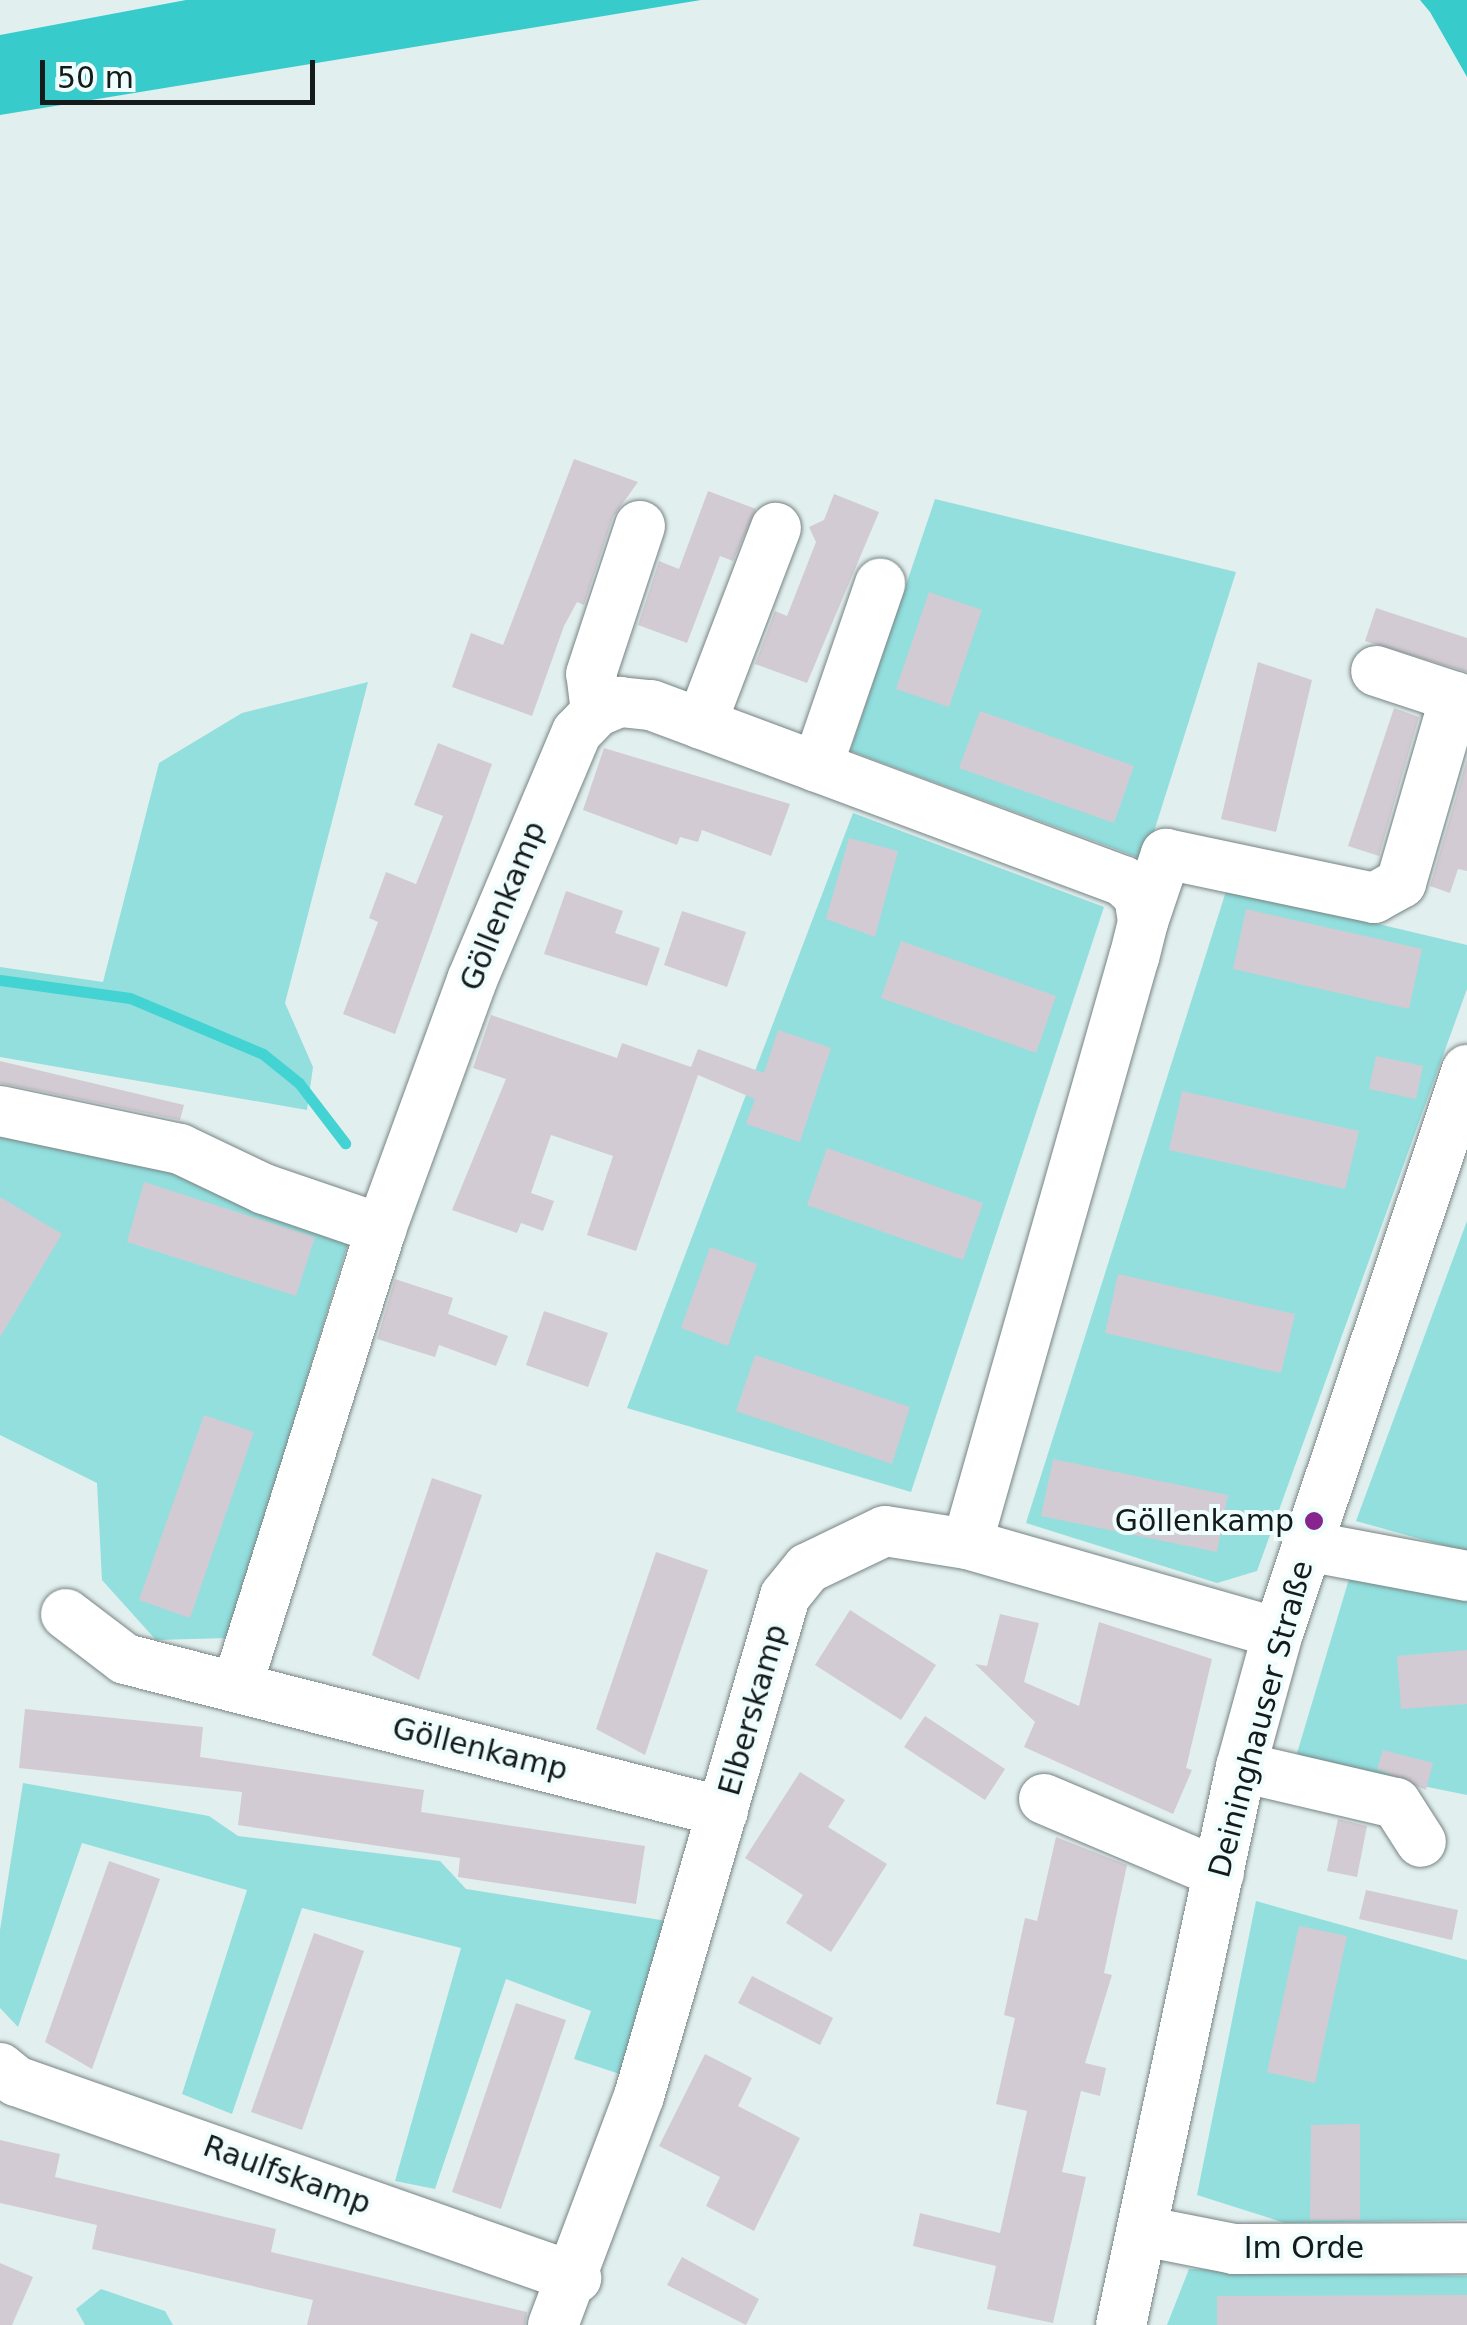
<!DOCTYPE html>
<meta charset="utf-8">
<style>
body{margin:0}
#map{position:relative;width:1467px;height:2325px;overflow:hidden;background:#e2efef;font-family:"DejaVu Sans",sans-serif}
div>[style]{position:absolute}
.green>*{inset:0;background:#92dfde}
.forest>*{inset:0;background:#38cbcc}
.stream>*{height:11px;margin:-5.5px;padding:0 5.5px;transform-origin:5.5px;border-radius:5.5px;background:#43d3d3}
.building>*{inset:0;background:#d3cbd3}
.roads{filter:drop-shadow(0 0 2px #788484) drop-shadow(0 0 2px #788484)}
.minor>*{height:50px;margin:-25px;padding:0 25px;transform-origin:25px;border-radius:25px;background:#fff}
.dots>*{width:28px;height:28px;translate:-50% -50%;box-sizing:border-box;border:5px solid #effdfc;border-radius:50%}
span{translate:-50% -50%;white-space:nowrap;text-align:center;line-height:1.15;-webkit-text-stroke:8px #effdfc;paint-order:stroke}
.street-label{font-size:30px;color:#151a1a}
.poi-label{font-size:30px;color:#151a1a}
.right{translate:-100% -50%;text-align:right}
.scale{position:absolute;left:40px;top:60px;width:275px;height:45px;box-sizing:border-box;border:5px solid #151a1a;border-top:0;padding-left:12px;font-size:30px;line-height:35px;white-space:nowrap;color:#151a1a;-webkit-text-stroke:8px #effdfc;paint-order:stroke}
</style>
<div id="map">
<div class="green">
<i style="clip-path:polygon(935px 499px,1236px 572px,1145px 860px,850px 751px)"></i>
<i style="clip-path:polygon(368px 682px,285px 1003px,313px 1067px,307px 1110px,0 1057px,0 967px,103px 982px,159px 763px,242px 713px)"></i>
<i style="clip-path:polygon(853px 813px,1104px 907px,911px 1492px,627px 1408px)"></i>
<i style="clip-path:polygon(1227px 888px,1467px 945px,1467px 989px,1257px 1571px,1217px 1583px,1026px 1523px)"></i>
<i style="clip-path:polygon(0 1118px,352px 1230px,228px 1638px,156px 1640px,102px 1580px,97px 1483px,0 1435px)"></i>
<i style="clip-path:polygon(1467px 1221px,1467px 1552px,1356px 1521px)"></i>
<i style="clip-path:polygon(1349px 1579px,1467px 1588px,1467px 1795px,1295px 1760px)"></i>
<i style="clip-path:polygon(23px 1783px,209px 1816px,238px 1836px,440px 1861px,466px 1889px,667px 1921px,626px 2076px,574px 2059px,591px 2011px,506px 1979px,435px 2189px,395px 2181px,461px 1948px,302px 1908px,232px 2114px,182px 2094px,247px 1890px,82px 1843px,18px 2027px,0 2008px,0 1930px)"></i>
<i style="clip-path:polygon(1256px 1901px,1467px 1960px,1467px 2220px,1285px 2223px,1197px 2195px)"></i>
<i style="clip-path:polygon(1189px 2269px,1467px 2276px,1467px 2325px,1167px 2325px)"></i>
<i style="clip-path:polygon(101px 2289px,165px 2311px,173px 2325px,85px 2325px,76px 2309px)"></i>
</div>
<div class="forest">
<i style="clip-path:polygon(186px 0,701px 0,0 115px,0 35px)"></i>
<i style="clip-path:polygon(1420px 0,1467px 0,1467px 77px,1430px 12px)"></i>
</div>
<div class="stream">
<i style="left:0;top:980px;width:131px;rotate:7.9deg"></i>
<i style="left:130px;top:998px;width:144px;rotate:22.8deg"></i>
<i style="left:263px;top:1054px;width:46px;rotate:38.9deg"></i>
<i style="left:299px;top:1083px;width:76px;rotate:52.5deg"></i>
</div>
<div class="building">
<i style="clip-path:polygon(574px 459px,638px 482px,613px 517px,584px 605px,577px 602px,564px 626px,532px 716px,452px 687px,471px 633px,503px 645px)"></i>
<i style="clip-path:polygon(708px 491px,756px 509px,733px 561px,720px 556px,687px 643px,638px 625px,659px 561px,679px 569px)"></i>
<i style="clip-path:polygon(834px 494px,879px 512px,807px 683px,755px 664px,775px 611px,787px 616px,816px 542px,809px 527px,824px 520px)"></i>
<i style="clip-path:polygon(929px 592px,982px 610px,949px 707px,896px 689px)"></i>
<i style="clip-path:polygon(1376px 608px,1467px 638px,1467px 672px,1365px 641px)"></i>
<i style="clip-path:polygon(1258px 662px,1312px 680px,1276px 832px,1221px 819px)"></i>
<i style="clip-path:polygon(1394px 708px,1419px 717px,1379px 856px,1348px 846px)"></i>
<i style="clip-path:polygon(980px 711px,1134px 766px,1114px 823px,959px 768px)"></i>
<i style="clip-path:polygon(438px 743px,492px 764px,395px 1034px,343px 1014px,378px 922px,369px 918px,386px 872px,416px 884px,443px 816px,414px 805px)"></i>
<i style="clip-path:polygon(604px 748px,790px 804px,771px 856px,702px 830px,698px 842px,680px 837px,677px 845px,583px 810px)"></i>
<i style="clip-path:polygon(1467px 759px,1467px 871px,1458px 869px,1450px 893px,1430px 886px)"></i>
<i style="clip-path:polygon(849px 838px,898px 851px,875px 937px,826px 919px)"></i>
<i style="clip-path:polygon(566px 891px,623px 911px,615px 933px,660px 948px,647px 986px,544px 954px)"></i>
<i style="clip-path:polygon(1246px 909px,1422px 949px,1409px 1009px,1233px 969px)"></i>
<i style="clip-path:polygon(682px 911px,746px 932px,727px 987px,664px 965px)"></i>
<i style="clip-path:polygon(901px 941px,1056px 996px,1036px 1053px,881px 998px)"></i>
<i style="clip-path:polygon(491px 1015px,617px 1058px,622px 1043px,691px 1067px,698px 1049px,764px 1073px,778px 1030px,831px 1048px,800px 1142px,746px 1124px,755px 1099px,698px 1075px,636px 1251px,587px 1235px,613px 1156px,551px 1135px,531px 1193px,554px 1201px,543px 1231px,521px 1223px,517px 1233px,452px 1210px,506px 1079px,473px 1068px)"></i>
<i style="clip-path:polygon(1376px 1056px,1423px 1066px,1416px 1099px,1369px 1089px)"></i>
<i style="clip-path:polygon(0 1061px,184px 1105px,180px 1120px,0 1083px)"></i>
<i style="clip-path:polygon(1182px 1091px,1359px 1131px,1345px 1189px,1169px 1150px)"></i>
<i style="clip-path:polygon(827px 1148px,983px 1203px,963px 1260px,807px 1205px)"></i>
<i style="clip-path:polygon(144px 1182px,315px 1237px,296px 1296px,127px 1242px)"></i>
<i style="clip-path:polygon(0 1197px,62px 1234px,0 1337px)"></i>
<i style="clip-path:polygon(710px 1247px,757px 1264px,728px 1346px,681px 1328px)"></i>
<i style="clip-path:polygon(1118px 1274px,1295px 1314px,1281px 1373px,1105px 1333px)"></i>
<i style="clip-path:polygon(395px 1279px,453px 1298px,448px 1314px,508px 1336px,496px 1366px,439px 1345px,435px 1357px,377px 1339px)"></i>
<i style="clip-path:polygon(544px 1311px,608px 1333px,588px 1387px,526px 1365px)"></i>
<i style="clip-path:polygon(755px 1355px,910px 1407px,892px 1464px,736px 1411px)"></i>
<i style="clip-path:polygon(204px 1415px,254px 1432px,190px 1618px,139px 1600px)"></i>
<i style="clip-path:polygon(1053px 1459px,1228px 1495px,1217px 1552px,1041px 1516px)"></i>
<i style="clip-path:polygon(432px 1478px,482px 1495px,419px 1680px,372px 1655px)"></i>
<i style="clip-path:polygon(656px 1552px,708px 1570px,645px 1755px,596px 1729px)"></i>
<i style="clip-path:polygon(850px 1610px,936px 1665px,901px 1720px,815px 1665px)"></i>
<i style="clip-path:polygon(1000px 1614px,1039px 1623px,1024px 1682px,1079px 1706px,1099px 1622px,1212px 1659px,1186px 1768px,1192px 1770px,1173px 1814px,1024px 1747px,1035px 1722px,975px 1664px,987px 1666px)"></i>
<i style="clip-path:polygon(1467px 1650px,1467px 1704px,1401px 1709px,1397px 1656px)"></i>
<i style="clip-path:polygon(25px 1709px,203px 1727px,200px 1757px,424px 1790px,421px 1812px,645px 1846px,636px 1904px,458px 1877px,460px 1858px,238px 1825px,242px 1792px,19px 1768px)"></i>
<i style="clip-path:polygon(925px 1716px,1005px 1769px,985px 1800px,904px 1747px)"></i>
<i style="clip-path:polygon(1383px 1750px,1433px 1763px,1426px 1790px,1377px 1769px)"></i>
<i style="clip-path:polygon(800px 1772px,845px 1800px,828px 1827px,887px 1864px,831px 1952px,786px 1923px,803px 1895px,745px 1858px)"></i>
<i style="clip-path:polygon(1338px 1819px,1367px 1826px,1357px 1877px,1327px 1871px)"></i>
<i style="clip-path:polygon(1056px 1837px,1127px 1865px,1104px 1973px,1112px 1975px,1085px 2063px,1106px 2068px,1100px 2096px,1081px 2091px,1062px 2172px,1086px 2177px,1053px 2323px,987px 2309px,996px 2266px,913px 2246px,920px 2213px,1000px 2233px,1027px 2111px,996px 2104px,1015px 2018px,1004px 2015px,1025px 1918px,1037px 1921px)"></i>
<i style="clip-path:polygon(109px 1861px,160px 1879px,92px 2069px,45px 2042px)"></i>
<i style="clip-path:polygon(1366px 1890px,1458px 1910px,1452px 1940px,1359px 1919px)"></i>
<i style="clip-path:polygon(1299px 1926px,1347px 1936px,1315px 2083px,1267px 2072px)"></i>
<i style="clip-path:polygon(314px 1933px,364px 1951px,302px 2130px,251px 2112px)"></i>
<i style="clip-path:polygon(752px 1976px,833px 2018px,820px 2045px,738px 2003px)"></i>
<i style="clip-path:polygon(516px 2003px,566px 2020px,501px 2209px,452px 2192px)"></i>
<i style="clip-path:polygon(705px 2054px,752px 2078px,738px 2106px,800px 2138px,754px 2231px,706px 2206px,720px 2177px,659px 2146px)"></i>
<i style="clip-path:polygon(1360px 2124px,1360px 2220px,1310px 2220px,1311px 2125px)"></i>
<i style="clip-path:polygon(0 2140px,60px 2154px,55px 2177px,276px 2229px,271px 2252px,527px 2312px,525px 2325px,307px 2325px,313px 2300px,92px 2249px,97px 2225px,0 2203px)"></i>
<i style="clip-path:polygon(682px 2257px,759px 2299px,746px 2325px,667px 2285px)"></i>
<i style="clip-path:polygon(0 2263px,33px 2277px,12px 2325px,0 2325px)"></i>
<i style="clip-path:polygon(1467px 2295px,1467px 2325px,1217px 2325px,1217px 2296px)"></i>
</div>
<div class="roads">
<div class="minor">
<i style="left:596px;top:712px;width:38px;rotate:-97deg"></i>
<i style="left:591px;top:674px;width:156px;rotate:-71.7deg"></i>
<i style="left:701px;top:724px;width:210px;rotate:-69.1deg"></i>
<i style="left:817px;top:767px;width:194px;rotate:-71deg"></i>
<i style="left:1143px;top:922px;width:72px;rotate:-71.3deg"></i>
<i style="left:1166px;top:854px;width:213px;rotate:11.9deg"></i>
<i style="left:1374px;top:898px;width:31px;rotate:-29deg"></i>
<i style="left:1401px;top:883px;width:194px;rotate:-73.8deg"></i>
<i style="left:1455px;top:697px;width:83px;rotate:-161.8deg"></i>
<i style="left:0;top:1111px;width:184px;rotate:11.9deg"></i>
<i style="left:180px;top:1149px;width:93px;rotate:25.5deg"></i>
<i style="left:264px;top:1189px;width:124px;rotate:18.9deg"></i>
<i style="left:1307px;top:1546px;width:163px;rotate:10.6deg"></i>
<i style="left:66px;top:1614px;width:74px;rotate:37.3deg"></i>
<i style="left:125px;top:1659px;width:617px;rotate:14.35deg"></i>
<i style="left:237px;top:1686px;width:479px;rotate:-72.5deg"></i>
<i style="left:381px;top:1229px;width:265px;rotate:-69.9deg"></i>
<i style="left:472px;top:980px;width:269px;rotate:-67.1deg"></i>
<i style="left:577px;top:732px;width:28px;rotate:-46deg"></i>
<i style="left:596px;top:712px;width:26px;rotate:-23deg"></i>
<i style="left:620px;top:702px;width:31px;rotate:6deg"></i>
<i style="left:651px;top:705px;width:504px;rotate:20.45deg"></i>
<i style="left:1123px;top:881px;width:22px;rotate:43deg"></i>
<i style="left:1139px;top:896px;width:26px;rotate:81deg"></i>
<i style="left:1143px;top:922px;width:36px;rotate:104deg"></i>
<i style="left:1134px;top:957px;width:610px;rotate:105.88deg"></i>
<i style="left:1241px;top:1767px;width:159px;rotate:13.1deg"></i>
<i style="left:1396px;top:1803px;width:46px;rotate:57.3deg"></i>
<i style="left:1044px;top:1799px;width:190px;rotate:22.9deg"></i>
<i style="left:0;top:2068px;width:21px;rotate:39deg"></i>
<i style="left:16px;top:2081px;width:594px;rotate:19.38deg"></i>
<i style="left:1143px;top:2231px;width:93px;rotate:11.2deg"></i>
<i style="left:1234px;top:2249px;width:233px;rotate:-0.2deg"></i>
<i style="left:553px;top:2325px;width:245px;rotate:-69.4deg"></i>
<i style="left:639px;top:2096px;width:521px;rotate:-73.72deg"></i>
<i style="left:785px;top:1596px;width:36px;rotate:-51deg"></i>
<i style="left:808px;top:1568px;width:85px;rotate:-25.7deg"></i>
<i style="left:885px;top:1531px;width:83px;rotate:9deg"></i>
<i style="left:967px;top:1544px;width:323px;rotate:16deg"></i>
<i style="left:1121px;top:2325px;width:571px;rotate:-77.86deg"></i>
<i style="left:1241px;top:1767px;width:139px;rotate:-74.6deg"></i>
<i style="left:1278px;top:1633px;width:594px;rotate:-71.44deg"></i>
</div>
</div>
<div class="dots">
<i style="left:1314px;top:1521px;background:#87258e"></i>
</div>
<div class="street-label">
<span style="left:503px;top:906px;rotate:-68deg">Göllenkamp</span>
<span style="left:753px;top:1710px;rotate:-74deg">Elberskamp</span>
<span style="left:1261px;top:1719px;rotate:-75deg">Deininghauser Straße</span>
<span style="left:480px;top:1749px;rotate:14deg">Göllenkamp</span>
<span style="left:287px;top:2175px;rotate:20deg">Raulfskamp</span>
<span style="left:1304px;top:2248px">Im Orde</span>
</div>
<div class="poi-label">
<span class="right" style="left:1294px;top:1521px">Göllenkamp</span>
</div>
<div class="scale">50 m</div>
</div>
